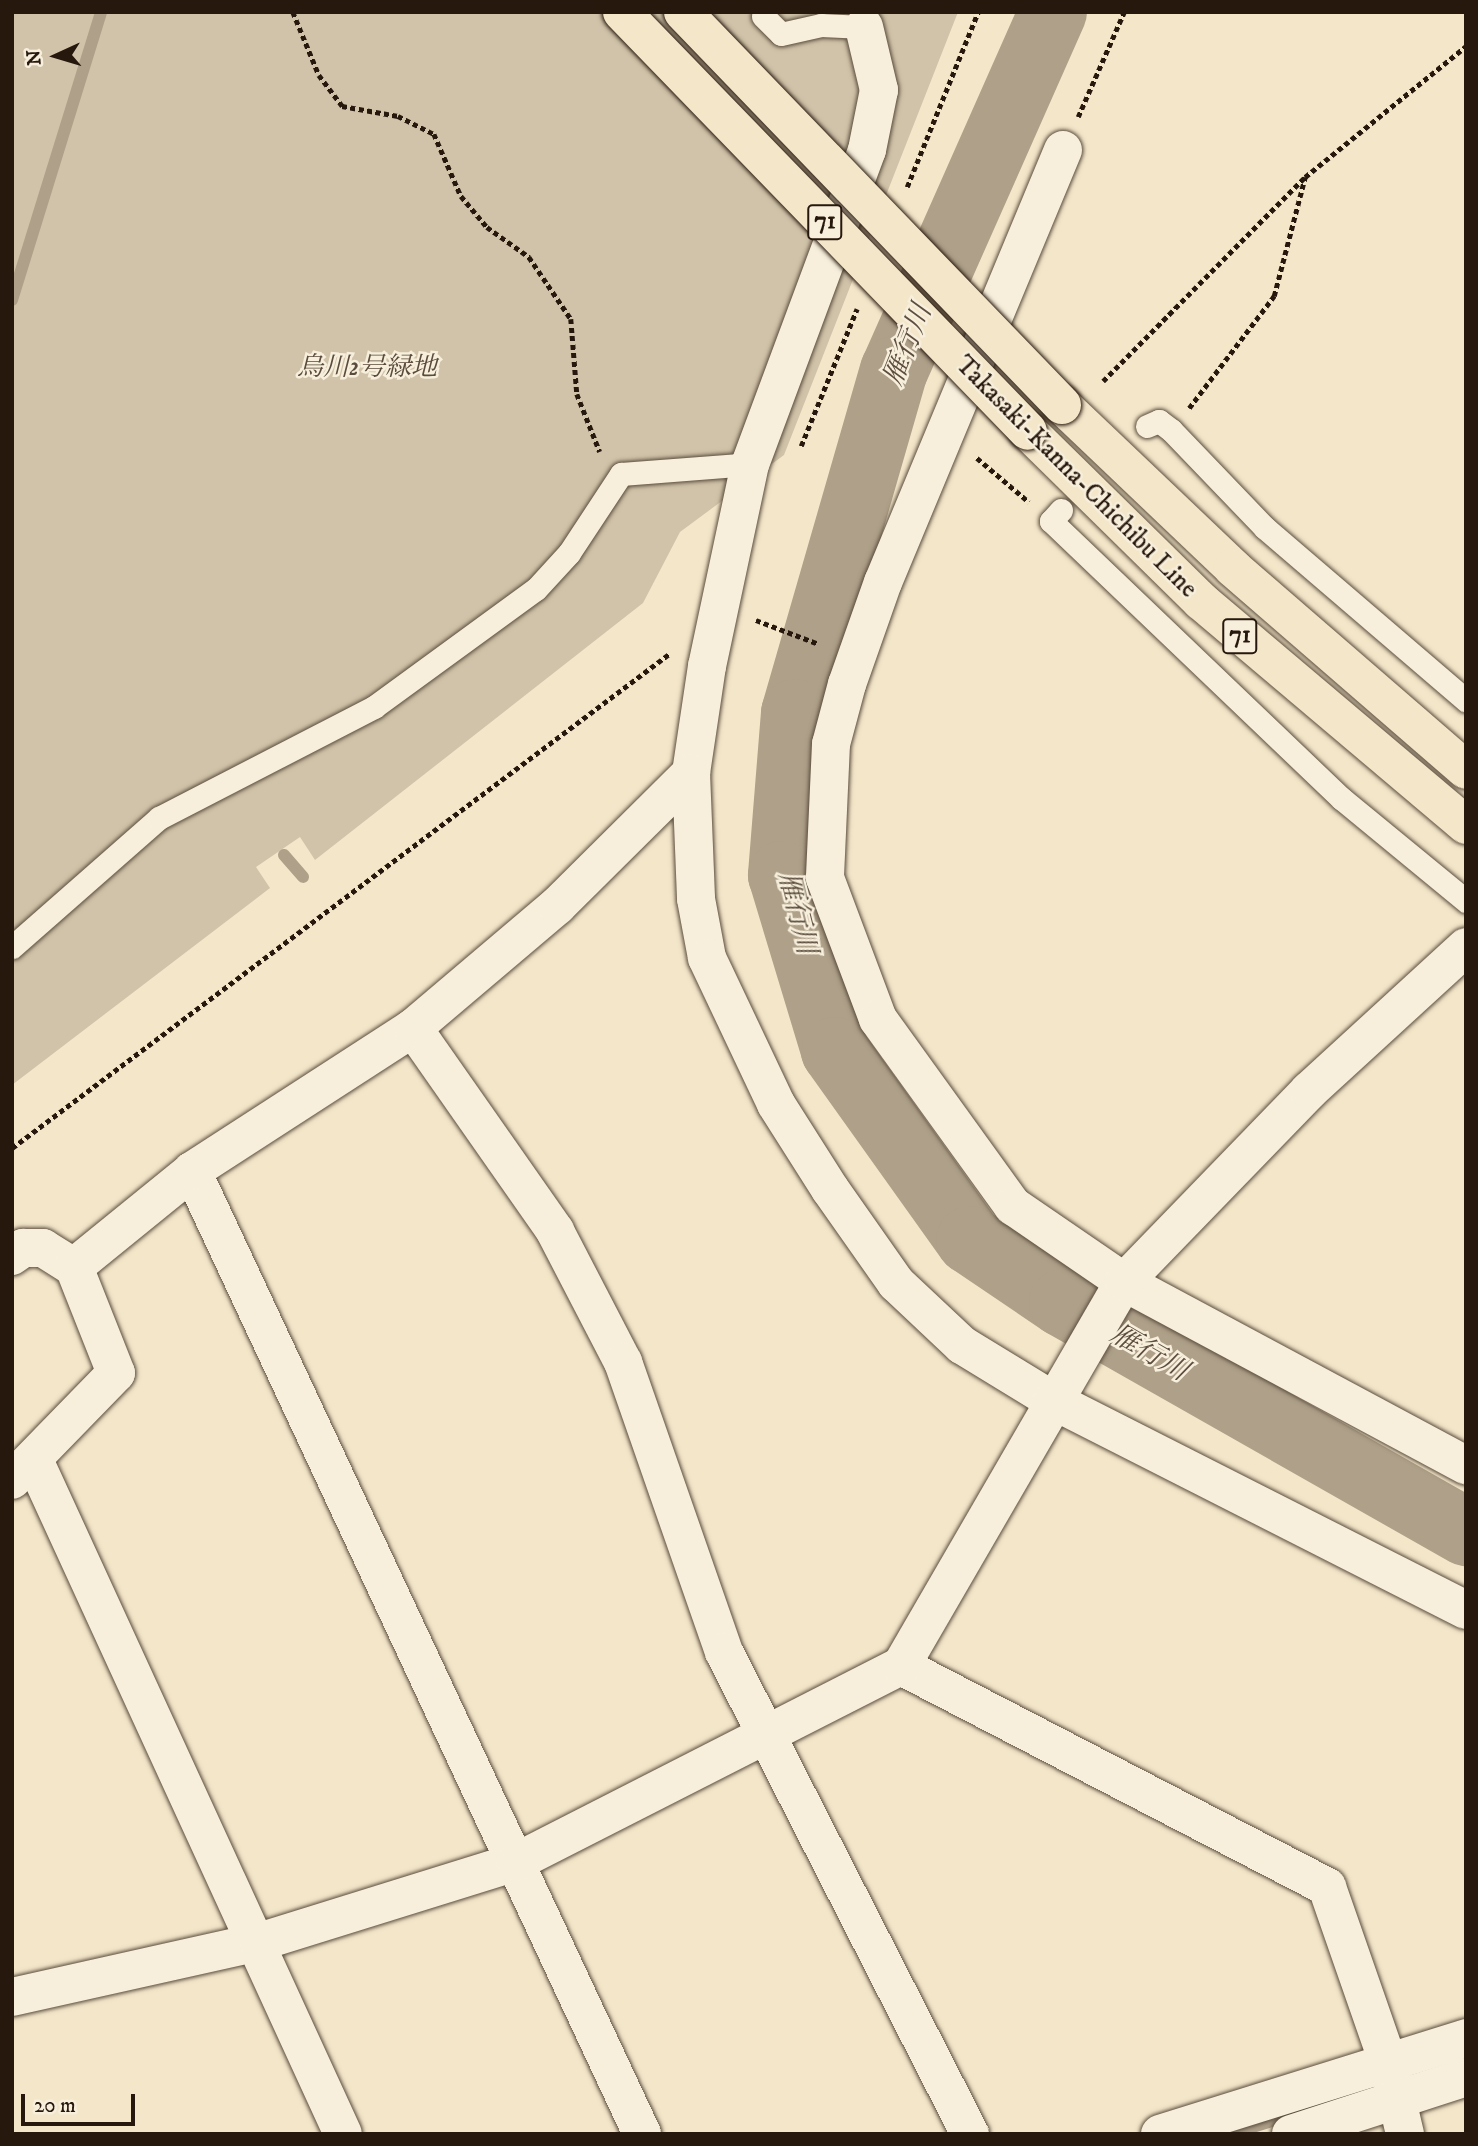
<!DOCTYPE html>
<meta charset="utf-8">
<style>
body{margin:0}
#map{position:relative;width:1478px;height:2146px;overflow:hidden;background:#f3e6c9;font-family:"IM FELL DW Pica","Noto Serif JP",serif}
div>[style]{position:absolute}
.green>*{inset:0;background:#d0c3a9}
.stream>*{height:12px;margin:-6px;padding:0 6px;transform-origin:6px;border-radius:6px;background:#aea089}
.river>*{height:68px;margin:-34px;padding:0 34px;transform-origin:34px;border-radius:34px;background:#aea089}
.path>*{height:4.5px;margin-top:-2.25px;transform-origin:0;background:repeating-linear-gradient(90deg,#27180d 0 5px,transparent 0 8.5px)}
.roads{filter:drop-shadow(0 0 2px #5a4c3c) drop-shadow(0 0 2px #5a4c3c)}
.lane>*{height:23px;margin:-11.5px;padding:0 11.5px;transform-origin:11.5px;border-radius:11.5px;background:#f7efdc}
.street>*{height:38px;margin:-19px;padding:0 19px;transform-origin:19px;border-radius:19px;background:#f7efdc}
.primary>*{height:38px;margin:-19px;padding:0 19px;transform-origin:19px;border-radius:19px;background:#f3e6c9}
.bridges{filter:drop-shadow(0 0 2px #27180d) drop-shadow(0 0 2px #27180d)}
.primary-bridge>*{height:38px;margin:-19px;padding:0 19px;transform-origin:19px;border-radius:19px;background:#f3e6c9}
span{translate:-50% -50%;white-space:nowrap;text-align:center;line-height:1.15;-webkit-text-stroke:5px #f7efdc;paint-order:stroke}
.shield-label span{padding:2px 5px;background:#f7efdc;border:2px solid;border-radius:5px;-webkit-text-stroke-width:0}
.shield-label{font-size:24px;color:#27180d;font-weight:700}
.park-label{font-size:26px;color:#5a4b3c;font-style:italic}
.street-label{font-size:26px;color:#27180d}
.water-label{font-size:28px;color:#5d4e3f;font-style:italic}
.frame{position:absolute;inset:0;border:14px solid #27180d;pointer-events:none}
.north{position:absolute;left:21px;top:21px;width:70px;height:70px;-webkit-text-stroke:5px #f7efdc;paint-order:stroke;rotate:266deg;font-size:19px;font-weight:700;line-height:28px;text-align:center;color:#27180d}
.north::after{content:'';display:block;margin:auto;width:24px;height:32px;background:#27180d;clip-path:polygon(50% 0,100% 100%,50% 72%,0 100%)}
.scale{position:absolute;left:21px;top:2094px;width:114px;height:32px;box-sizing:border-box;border:4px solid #27180d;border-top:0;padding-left:9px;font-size:21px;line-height:24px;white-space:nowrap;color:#27180d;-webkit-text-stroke:5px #f7efdc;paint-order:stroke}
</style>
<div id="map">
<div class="green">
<i style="clip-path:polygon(12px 12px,958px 12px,784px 455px,680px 532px,643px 603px,315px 860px,300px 837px,256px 867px,270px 888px,12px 1085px)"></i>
</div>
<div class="stream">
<i style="left:12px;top:300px;width:301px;rotate:-72.8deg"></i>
<i style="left:284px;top:855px;width:29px;rotate:49deg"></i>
<i style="left:1230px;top:2134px;width:70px;rotate:-17.4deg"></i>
</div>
<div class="river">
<i style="left:1053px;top:12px;width:392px;rotate:113.9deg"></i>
<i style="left:894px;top:370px;width:357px;rotate:106.1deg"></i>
<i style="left:795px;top:713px;width:163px;rotate:94.6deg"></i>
<i style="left:782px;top:875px;width:184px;rotate:73.2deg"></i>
<i style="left:835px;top:1051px;width:232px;rotate:54.5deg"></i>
<i style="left:970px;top:1240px;width:112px;rotate:34.1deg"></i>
<i style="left:1063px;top:1303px;width:464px;rotate:29.6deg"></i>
</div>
<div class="path">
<i style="left:293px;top:12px;width:68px;rotate:67.6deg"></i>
<i style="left:319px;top:75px;width:39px;rotate:53deg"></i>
<i style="left:342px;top:106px;width:57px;rotate:10.1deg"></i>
<i style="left:398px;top:116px;width:40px;rotate:26.6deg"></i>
<i style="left:434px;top:134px;width:68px;rotate:66.5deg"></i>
<i style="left:461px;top:196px;width:40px;rotate:50deg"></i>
<i style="left:487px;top:227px;width:52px;rotate:35.5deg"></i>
<i style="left:529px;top:257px;width:75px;rotate:55.9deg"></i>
<i style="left:571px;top:319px;width:75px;rotate:85.4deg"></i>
<i style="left:577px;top:394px;width:62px;rotate:68.4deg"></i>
<i style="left:1078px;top:117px;width:115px;rotate:-66.3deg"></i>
<i style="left:907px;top:187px;width:189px;rotate:-67.9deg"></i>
<i style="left:1103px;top:381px;width:287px;rotate:-45.3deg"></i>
<i style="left:1305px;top:177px;width:208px;rotate:-39.1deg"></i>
<i style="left:1189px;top:408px;width:141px;rotate:-52.8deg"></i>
<i style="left:1274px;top:296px;width:123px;rotate:-75.4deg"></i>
<i style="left:801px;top:446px;width:148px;rotate:-67.8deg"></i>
<i style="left:977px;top:458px;width:68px;rotate:40.2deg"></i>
<i style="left:756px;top:620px;width:67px;rotate:20.9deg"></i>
<i style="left:12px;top:1148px;width:822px;rotate:-36.94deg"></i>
</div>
<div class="roads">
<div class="lane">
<i style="left:763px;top:16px;width:25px;rotate:45deg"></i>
<i style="left:781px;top:34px;width:41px;rotate:-12.7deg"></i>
<i style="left:821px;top:25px;width:43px;rotate:2.7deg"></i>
<i style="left:864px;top:27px;width:10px;rotate:-73deg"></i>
<i style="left:1147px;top:426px;width:13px;rotate:-23deg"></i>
<i style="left:1159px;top:421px;width:15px;rotate:37deg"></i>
<i style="left:1171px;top:430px;width:136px;rotate:46.2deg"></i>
<i style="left:1265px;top:528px;width:265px;rotate:40.6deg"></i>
<i style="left:1061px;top:510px;width:15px;rotate:132deg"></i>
<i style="left:1051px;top:521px;width:402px;rotate:43.7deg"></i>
<i style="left:1342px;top:799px;width:161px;rotate:39.4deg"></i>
<i style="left:12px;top:947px;width:196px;rotate:-41.3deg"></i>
<i style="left:159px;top:818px;width:242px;rotate:-27.3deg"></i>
<i style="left:374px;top:707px;width:200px;rotate:-36.1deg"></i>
<i style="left:536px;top:589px;width:49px;rotate:-47.5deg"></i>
<i style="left:569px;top:553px;width:95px;rotate:-56.6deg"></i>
<i style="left:621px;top:474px;width:129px;rotate:-4.4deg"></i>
</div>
<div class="street">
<i style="left:864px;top:27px;width:65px;rotate:76.6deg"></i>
<i style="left:879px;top:90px;width:61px;rotate:101.3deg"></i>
<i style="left:867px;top:150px;width:335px;rotate:110.4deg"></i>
<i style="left:750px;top:464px;width:207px;rotate:102deg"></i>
<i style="left:707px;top:666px;width:108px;rotate:98.5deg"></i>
<i style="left:691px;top:773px;width:126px;rotate:87.7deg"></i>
<i style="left:696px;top:899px;width:60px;rotate:79.4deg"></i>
<i style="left:707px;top:958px;width:161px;rotate:64.7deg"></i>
<i style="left:776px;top:1104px;width:101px;rotate:57.6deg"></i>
<i style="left:830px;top:1189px;width:115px;rotate:54.9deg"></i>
<i style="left:896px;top:1283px;width:91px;rotate:43.2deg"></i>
<i style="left:962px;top:1345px;width:105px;rotate:31.4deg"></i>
<i style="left:1052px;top:1400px;width:464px;rotate:26.9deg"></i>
<i style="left:1063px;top:150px;width:468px;rotate:112.6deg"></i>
<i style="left:883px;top:582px;width:108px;rotate:109.4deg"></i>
<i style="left:847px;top:684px;width:62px;rotate:104.9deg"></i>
<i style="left:831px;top:744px;width:134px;rotate:92.6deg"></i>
<i style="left:825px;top:878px;width:151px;rotate:69.4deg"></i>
<i style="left:878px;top:1019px;width:231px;rotate:54.2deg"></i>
<i style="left:1013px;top:1206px;width:135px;rotate:34.4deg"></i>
<i style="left:1124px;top:1282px;width:388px;rotate:28.2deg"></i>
<i style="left:413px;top:1028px;width:248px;rotate:55deg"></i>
<i style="left:555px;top:1231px;width:148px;rotate:62.6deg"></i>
<i style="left:623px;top:1362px;width:307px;rotate:70.8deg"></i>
<i style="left:724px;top:1652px;width:541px;rotate:62.96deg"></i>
<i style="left:192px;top:1171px;width:1063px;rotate:64.95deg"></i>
<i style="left:12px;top:1256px;width:14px;rotate:-36deg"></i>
<i style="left:23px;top:1248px;width:20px"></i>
<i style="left:43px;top:1248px;width:36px;rotate:32deg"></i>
<i style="left:74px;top:1267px;width:114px;rotate:68.4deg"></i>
<i style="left:116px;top:1373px;width:149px;rotate:134.2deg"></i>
<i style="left:74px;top:1267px;width:152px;rotate:-39.1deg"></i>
<i style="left:192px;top:1171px;width:263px;rotate:-32.9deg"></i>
<i style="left:413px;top:1028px;width:189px;rotate:-40.3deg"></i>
<i style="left:557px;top:906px;width:189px;rotate:-44.8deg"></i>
<i style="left:34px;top:1460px;width:741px;rotate:65.37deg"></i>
<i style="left:901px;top:1666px;width:480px;rotate:27.4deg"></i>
<i style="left:1327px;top:1887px;width:185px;rotate:70.8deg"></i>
<i style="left:1388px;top:2062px;width:74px;rotate:76.7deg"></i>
<i style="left:12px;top:1997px;width:253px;rotate:-12.6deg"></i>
<i style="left:259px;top:1942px;width:269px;rotate:-17.3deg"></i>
<i style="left:516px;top:1862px;width:432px;rotate:-27deg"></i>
<i style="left:901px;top:1666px;width:444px;rotate:-59.9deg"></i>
<i style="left:1124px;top:1282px;width:266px;rotate:-45.9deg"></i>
<i style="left:1309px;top:1091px;width:213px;rotate:-42.5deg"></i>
<i style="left:1160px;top:2134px;width:321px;rotate:-17.4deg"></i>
<i style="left:1291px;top:2134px;width:184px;rotate:-18deg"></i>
</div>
<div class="primary">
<i style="left:1062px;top:405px;width:236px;rotate:43.6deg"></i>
<i style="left:1233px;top:568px;width:308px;rotate:40.9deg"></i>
<i style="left:1028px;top:431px;width:243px;rotate:44.5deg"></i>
<i style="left:1201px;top:601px;width:347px;rotate:40.2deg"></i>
</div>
</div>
<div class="bridges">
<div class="primary-bridge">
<i style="left:622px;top:12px;width:583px;rotate:45.9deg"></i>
<i style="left:683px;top:12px;width:546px;rotate:46.04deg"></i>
</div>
</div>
<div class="shield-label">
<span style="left:825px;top:222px">71</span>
<span style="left:1240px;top:636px">71</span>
</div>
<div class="park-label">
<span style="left:367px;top:368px">烏川2号緑地</span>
</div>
<div class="street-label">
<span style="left:1076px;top:477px;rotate:45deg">Takasaki-Kanna-Chichibu Line</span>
</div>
<div class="water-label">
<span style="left:908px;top:345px;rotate:-68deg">雁行川</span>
<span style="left:797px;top:913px;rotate:76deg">雁行川</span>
<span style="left:1149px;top:1353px;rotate:30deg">雁行川</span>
</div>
<div class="frame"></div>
<div class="north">N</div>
<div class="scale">20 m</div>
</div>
